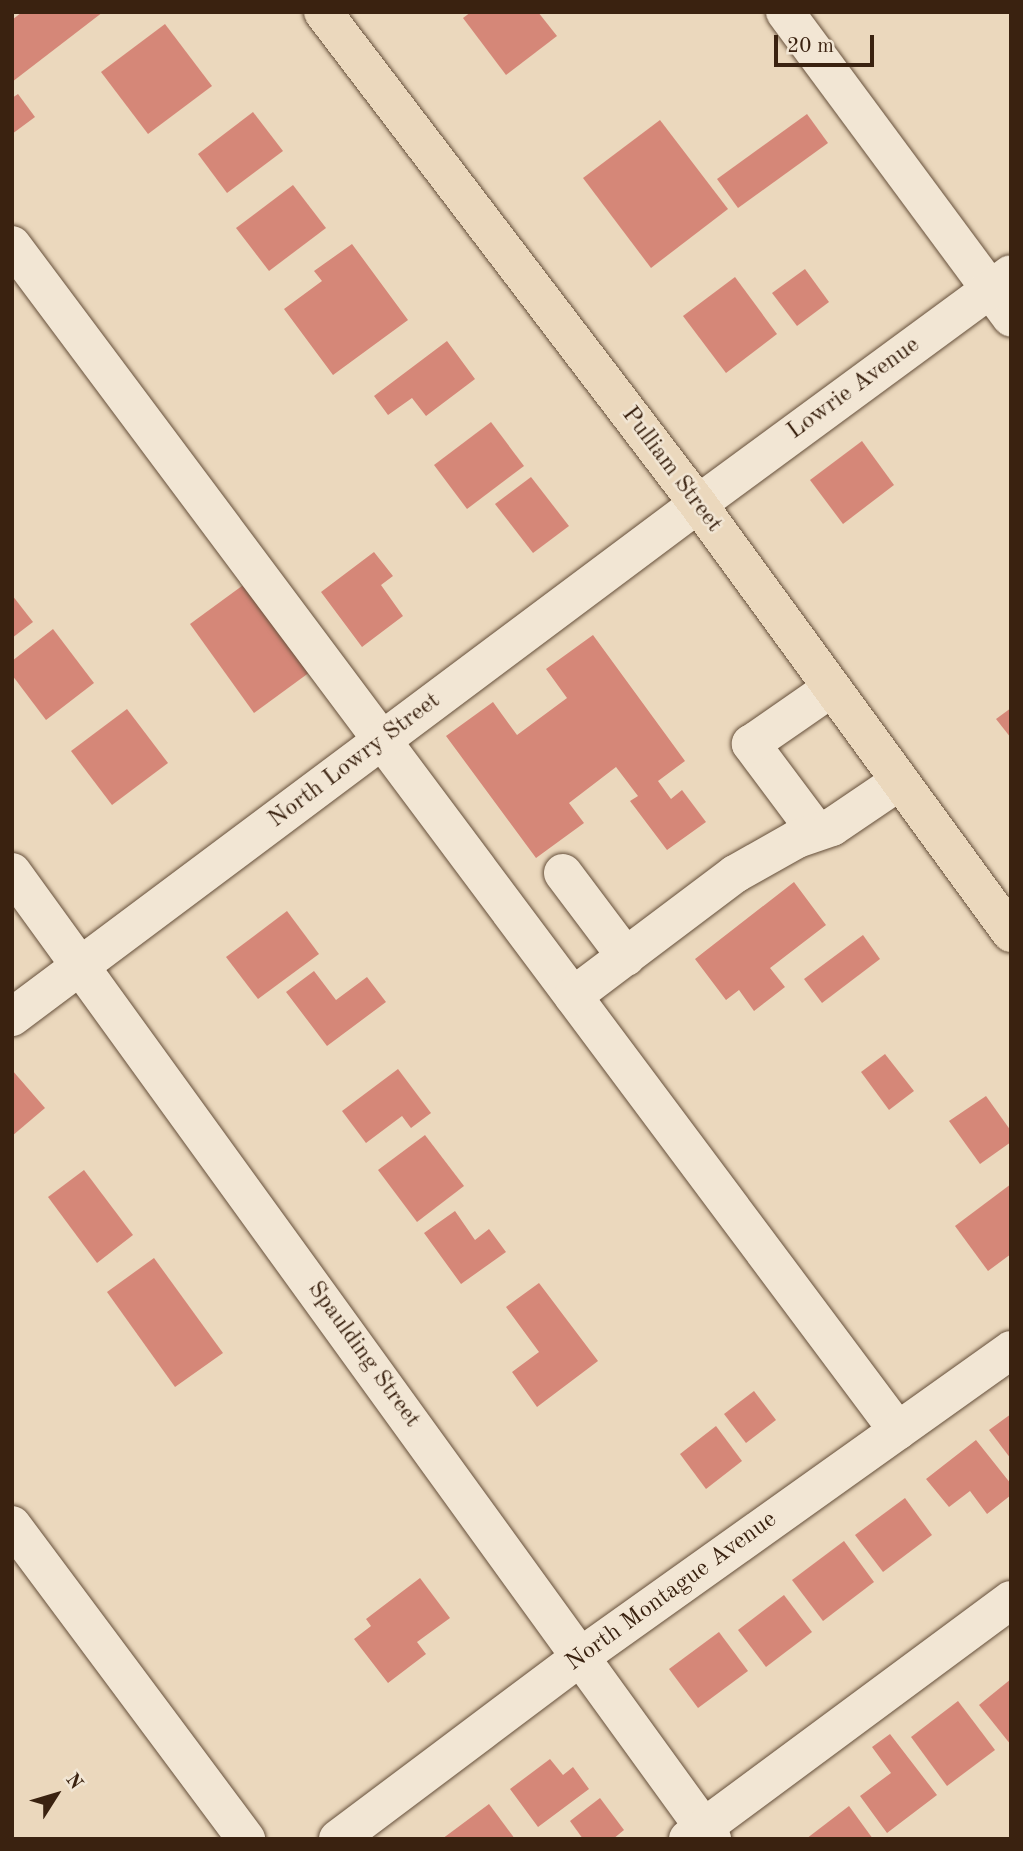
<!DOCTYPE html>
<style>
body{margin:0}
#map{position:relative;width:1023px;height:1851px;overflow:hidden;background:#ebd8bd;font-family:"Old Standard TT",serif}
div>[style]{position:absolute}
.building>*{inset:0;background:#d58778}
.roads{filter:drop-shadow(0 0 2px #66503b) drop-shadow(0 0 2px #66503b)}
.minor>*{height:38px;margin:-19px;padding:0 19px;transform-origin:19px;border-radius:19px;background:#f2e6d4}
.major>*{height:38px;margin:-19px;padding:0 19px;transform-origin:19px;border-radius:19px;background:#ebd8bd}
span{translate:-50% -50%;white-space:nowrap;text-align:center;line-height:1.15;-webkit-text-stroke:5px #f2e6d4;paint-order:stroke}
.street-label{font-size:24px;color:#3a2210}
.frame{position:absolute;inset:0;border:14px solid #3a2210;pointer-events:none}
.north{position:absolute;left:21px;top:1760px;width:70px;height:70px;-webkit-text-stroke:5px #f2e6d4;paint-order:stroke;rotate:53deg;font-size:19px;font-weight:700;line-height:28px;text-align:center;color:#3a2210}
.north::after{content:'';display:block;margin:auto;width:24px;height:32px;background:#3a2210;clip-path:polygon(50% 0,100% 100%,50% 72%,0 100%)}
.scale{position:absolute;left:774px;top:35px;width:100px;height:32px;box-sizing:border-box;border:4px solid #3a2210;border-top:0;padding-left:9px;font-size:21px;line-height:24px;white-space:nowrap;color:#3a2210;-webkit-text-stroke:5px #f2e6d4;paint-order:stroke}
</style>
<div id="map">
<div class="building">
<i style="clip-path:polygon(22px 12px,103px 12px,12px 82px,12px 20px)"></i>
<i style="clip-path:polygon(471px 12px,538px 12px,557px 36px,506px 75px,463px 18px)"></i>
<i style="clip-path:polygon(165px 24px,212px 86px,148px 134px,101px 72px)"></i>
<i style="clip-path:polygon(18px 94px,35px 117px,12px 134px,12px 98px)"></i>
<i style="clip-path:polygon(253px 112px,283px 151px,227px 193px,198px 154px)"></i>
<i style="clip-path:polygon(807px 114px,828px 143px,738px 208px,717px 179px)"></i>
<i style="clip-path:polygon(660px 120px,728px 209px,651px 268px,583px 178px)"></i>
<i style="clip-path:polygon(293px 185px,326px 228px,269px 271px,236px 228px)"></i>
<i style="clip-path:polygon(352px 244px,408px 320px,333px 375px,284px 309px,322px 281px,314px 271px)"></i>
<i style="clip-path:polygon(805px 269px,829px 302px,797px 326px,772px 293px)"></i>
<i style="clip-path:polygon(735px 277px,777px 334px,726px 373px,683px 316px)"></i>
<i style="clip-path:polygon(447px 341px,475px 379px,426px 416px,412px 398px,388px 415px,374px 396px)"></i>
<i style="clip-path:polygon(491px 422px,524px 466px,467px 509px,434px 465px)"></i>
<i style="clip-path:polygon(862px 441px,894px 485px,843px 524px,810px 480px)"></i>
<i style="clip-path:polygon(531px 477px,569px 526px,533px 553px,495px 504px)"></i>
<i style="clip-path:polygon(374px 552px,393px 576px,381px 585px,403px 616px,362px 647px,321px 592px)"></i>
<i style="clip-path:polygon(246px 583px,310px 672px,254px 713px,190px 624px)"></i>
<i style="clip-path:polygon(12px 595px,33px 622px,12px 638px)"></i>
<i style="clip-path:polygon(53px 629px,94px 683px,46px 720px,12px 675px,12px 661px)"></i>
<i style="clip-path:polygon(593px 635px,685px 761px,658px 781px,671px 799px,682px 790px,706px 822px,667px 850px,630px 801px,638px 796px,616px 767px,569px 803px,584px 823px,536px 858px,446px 736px,493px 702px,517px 735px,567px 698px,546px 669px)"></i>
<i style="clip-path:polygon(1011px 708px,1011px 738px,996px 719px)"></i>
<i style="clip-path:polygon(127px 709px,168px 763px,112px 805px,71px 751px)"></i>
<i style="clip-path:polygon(794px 882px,826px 925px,770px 968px,785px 987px,754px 1011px,739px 990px,726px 1000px,695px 959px)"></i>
<i style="clip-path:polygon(287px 911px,319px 954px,258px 999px,226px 957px)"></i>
<i style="clip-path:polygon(863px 935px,880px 959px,822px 1003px,804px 979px)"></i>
<i style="clip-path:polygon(314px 971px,336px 1000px,367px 977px,386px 1002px,327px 1046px,286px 992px)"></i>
<i style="clip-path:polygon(885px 1054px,914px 1091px,889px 1110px,861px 1072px)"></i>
<i style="clip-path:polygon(398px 1069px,431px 1113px,411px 1128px,402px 1116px,366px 1143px,342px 1111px)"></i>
<i style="clip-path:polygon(12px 1070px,45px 1108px,12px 1136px)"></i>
<i style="clip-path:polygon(986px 1096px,1011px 1131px,1011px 1142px,980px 1164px,949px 1121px)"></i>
<i style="clip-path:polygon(425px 1135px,464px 1186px,417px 1222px,378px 1170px)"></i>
<i style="clip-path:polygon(84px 1170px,133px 1235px,97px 1263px,48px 1197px)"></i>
<i style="clip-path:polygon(1011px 1184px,1011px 1254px,988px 1271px,955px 1226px)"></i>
<i style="clip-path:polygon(455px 1211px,475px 1240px,489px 1229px,506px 1252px,461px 1284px,424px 1233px)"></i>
<i style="clip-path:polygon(154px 1258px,223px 1353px,175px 1387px,107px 1292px)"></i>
<i style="clip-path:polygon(539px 1283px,598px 1361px,537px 1407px,512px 1372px,539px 1352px,506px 1307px)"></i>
<i style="clip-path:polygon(754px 1391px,776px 1420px,746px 1443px,724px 1414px)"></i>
<i style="clip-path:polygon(1011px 1414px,1011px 1459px,989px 1430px)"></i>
<i style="clip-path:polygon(716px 1426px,742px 1461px,706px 1489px,680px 1454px)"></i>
<i style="clip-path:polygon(976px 1440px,1011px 1484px,1011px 1495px,987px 1514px,970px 1491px,949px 1507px,926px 1479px)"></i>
<i style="clip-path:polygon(905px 1498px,932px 1535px,883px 1572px,855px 1535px)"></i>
<i style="clip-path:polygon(844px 1541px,874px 1582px,823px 1621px,792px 1580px)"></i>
<i style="clip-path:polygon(420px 1578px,450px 1618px,417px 1642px,426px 1654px,388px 1683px,354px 1639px,371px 1626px,366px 1619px)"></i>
<i style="clip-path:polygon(784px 1595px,812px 1632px,766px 1667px,738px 1630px)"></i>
<i style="clip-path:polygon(719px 1632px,748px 1671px,698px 1708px,669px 1669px)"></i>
<i style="clip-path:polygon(1011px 1679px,1011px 1745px,979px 1705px)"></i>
<i style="clip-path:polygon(958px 1701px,995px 1750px,947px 1786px,911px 1737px)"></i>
<i style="clip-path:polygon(890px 1734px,937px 1795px,887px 1833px,860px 1796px,891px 1773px,872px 1747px)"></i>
<i style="clip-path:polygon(550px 1759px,563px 1775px,573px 1767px,589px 1789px,538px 1827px,510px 1789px)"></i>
<i style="clip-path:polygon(600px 1798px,624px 1830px,613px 1839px,583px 1839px,570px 1821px)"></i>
<i style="clip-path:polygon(489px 1804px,515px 1839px,442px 1839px)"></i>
<i style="clip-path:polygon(849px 1806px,873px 1839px,806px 1839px)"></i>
</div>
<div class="roads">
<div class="minor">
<i style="left:785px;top:12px;width:380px;rotate:53.5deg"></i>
<i style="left:12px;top:245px;width:1480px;rotate:53.24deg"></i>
<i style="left:816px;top:831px;width:109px;rotate:-126.8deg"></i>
<i style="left:751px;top:744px;width:98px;rotate:-34.7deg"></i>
<i style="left:12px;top:872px;width:1194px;rotate:54.1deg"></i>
<i style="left:563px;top:873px;width:105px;rotate:53.1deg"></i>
<i style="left:573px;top:996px;width:203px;rotate:-37deg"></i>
<i style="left:735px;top:874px;width:71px;rotate:-29.4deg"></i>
<i style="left:797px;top:839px;width:37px;rotate:-19deg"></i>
<i style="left:832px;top:827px;width:82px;rotate:-34.1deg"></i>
<i style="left:12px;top:1017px;width:857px;rotate:-36.79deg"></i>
<i style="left:698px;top:504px;width:388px;rotate:-36.3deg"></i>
<i style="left:12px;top:1525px;width:392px;rotate:53.3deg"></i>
<i style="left:338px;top:1839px;width:303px;rotate:-36.9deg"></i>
<i style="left:580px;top:1657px;width:529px;rotate:-35.46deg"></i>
<i style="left:688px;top:1839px;width:402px;rotate:-36.5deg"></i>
</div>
<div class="major">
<i style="left:323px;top:12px;width:619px;rotate:52.69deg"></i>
<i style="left:698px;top:504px;width:531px;rotate:53.89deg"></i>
</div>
</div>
<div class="street-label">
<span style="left:854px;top:389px;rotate:-36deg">Lowrie Avenue</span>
<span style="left:671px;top:470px;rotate:53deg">Pulliam Street</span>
<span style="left:355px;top:761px;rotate:-37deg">North Lowry Street</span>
<span style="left:363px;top:1355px;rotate:54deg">Spaulding Street</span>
<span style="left:672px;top:1592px;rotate:-36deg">North Montague Avenue</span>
</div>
<div class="frame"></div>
<div class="north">N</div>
<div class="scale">20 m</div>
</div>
